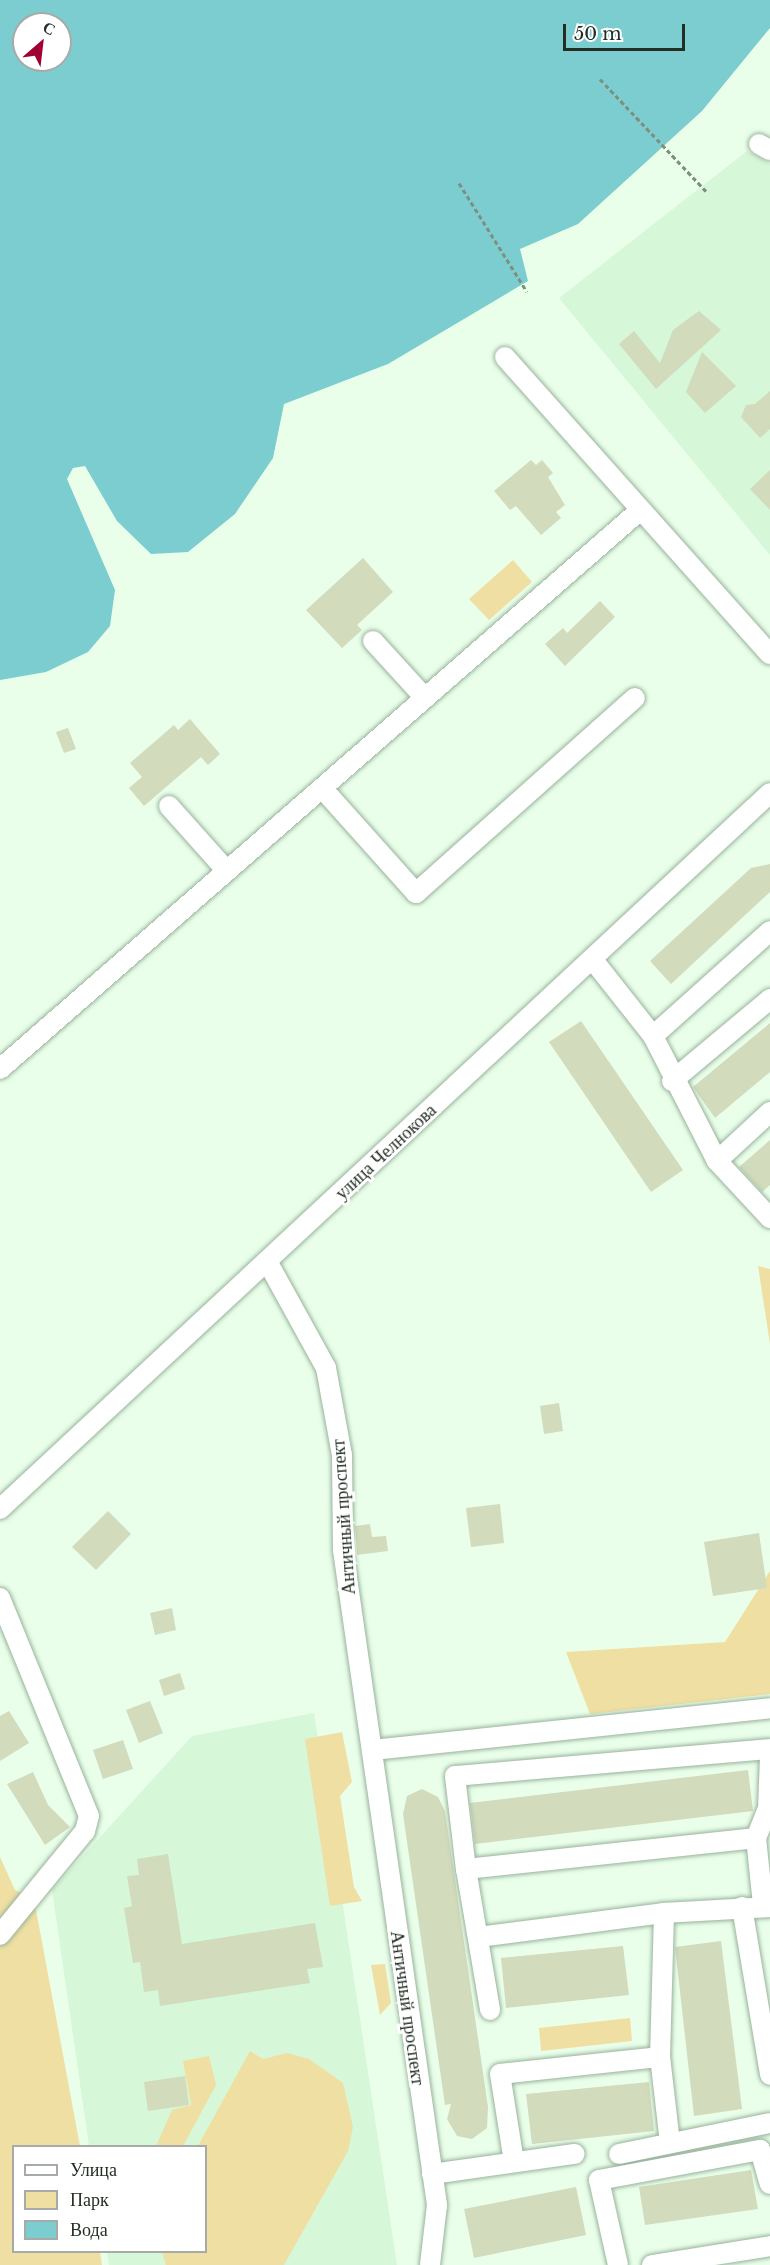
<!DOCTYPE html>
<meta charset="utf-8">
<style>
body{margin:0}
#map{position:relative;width:770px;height:2265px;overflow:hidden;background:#e9ffea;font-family:"Libre Baskerville",serif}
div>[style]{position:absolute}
.built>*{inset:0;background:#d6f7d8}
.green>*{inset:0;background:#f0dfa3}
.water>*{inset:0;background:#7bcdd0}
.building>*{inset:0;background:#d2dbbb}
.path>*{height:3px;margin-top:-1.5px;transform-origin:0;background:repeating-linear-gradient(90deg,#7f8e7f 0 4.5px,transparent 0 7.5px)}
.roads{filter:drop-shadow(0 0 2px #99b39b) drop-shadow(0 0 2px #99b39b)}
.minor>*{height:20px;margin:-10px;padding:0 10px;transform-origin:10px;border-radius:10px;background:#fff}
span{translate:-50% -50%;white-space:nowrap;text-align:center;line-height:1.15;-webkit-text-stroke:6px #fff;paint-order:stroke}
.street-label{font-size:18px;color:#242e24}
.legend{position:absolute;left:12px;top:2145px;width:195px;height:108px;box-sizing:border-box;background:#fff;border:2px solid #a7aba7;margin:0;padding:8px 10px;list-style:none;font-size:18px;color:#242e24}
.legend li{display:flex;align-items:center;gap:12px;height:30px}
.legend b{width:30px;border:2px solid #a7aba7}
.north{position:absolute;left:12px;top:12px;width:60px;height:60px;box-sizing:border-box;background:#fff;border:2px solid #a7aba7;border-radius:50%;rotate:28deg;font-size:16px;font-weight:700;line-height:24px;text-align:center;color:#242e24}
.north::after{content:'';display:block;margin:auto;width:21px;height:27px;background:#a10032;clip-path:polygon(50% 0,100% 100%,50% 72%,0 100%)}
.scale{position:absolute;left:563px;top:24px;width:122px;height:27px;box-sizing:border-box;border:3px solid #242e24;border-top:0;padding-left:8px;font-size:18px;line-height:21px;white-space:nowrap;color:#242e24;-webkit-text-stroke:4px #fff;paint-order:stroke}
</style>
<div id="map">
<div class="built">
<i style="clip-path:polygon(747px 151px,770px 164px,770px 555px,559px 298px)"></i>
<i style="clip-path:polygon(314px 1713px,397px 2265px,109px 2265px,107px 2252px,206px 2252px,206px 2146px,89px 2146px,52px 1890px,192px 1736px)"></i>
</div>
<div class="green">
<i style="clip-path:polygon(513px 560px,532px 582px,489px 620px,469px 599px)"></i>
<i style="clip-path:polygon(758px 1266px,770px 1269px,770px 1344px)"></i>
<i style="clip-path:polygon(770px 1571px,770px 1694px,590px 1714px,566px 1652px,725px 1642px)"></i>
<i style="clip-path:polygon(342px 1732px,352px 1782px,340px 1796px,354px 1887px,362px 1901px,330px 1906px,305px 1739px)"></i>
<i style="clip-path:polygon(0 1857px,15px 1890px,34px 1899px,80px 2146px,14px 2146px,14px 2252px,100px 2252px,102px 2265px,0 2265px)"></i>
<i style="clip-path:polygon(385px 1964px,391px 2003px,380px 2015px,371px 1965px)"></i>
<i style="clip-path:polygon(630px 2018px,632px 2041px,541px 2051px,539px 2028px)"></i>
<i style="clip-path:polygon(250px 2051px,263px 2059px,287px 2053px,309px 2059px,343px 2083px,353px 2127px,348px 2151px,284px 2265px,166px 2265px,162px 2252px,206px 2252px,206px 2146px,198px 2146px)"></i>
<i style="clip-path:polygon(209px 2056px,216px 2085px,183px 2146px,156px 2146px,172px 2110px,191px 2105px,183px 2061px)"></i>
</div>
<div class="water">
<i style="clip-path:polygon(evenodd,0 0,770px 0,770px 28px,702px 111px,578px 224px,520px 249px,528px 281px,388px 364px,284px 404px,273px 458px,235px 514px,188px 552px,151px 554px,117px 521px,85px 466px,73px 468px,67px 479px,115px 590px,110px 626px,88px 652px,46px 672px,0 680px,0 0,24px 24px,60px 24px,60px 60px,24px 60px,24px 24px)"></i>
</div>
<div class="building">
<i style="clip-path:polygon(699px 311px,721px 330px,656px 389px,619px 344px,634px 331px,660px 363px,673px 330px)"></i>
<i style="clip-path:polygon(702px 352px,736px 386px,705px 413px,686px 392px)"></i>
<i style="clip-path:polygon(770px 391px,770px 429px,760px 438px,741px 417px,746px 405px,755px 404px)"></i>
<i style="clip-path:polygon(531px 460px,536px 465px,542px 460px,553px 473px,548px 477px,565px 505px,556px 512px,561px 518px,541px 535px,516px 506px,510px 510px,494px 491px)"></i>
<i style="clip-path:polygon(770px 470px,770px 510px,750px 489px)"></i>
<i style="clip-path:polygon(363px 558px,393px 592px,357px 625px,362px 630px,342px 648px,306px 610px)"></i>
<i style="clip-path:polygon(600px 601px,615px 617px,565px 666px,545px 644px,563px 628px,567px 633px)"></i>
<i style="clip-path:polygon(190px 719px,220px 754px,208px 765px,201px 757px,144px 806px,129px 788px,142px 777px,130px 763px,174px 725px,178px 730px)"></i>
<i style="clip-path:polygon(68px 728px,76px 749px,64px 753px,56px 732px)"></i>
<i style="clip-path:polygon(770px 864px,770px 892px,671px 984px,650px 961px,751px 868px)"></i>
<i style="clip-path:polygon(581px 1021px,683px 1170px,651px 1192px,549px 1042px)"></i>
<i style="clip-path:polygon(770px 1023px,770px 1072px,715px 1118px,693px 1087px)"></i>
<i style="clip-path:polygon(770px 1140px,770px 1185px,762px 1192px,739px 1167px)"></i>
<i style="clip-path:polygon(559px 1403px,563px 1431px,544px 1434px,540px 1406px)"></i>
<i style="clip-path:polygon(500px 1504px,504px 1543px,471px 1547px,466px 1508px)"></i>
<i style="clip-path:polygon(108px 1511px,131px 1534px,96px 1570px,72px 1547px)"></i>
<i style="clip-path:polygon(370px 1524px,372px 1537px,386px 1536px,388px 1551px,357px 1555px,355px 1526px)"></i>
<i style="clip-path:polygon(759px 1533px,767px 1588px,713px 1596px,704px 1542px)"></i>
<i style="clip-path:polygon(172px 1608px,176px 1630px,155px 1635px,150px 1613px)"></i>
<i style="clip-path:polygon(180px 1673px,185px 1689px,164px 1696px,159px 1680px)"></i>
<i style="clip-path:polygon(150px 1701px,163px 1733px,139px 1743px,126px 1710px)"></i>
<i style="clip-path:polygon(9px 1711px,29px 1743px,0 1761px,0 1716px)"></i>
<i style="clip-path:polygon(123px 1740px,133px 1769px,103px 1779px,93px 1750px)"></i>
<i style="clip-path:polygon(748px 1770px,753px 1811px,475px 1844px,470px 1803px)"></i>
<i style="clip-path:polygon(33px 1772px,48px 1805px,70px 1827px,45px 1845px,7px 1784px)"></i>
<i style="clip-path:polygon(422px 1789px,438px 1797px,445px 1811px,488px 2107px,487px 2128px,472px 2139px,457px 2136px,447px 2119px,451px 2104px,445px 2105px,403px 1814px,407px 1796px)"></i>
<i style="clip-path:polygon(168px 1854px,182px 1944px,315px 1923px,323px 1967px,307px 1969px,310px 1983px,160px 2006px,158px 1990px,144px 1992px,140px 1962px,133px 1963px,124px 1908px,132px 1906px,127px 1876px,139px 1875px,137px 1859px)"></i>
<i style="clip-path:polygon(721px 1941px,742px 2109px,694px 2116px,675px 1947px)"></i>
<i style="clip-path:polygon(623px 1946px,629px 1995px,506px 2008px,501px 1958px)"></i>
<i style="clip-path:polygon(185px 2076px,189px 2105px,148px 2111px,144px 2082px)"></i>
<i style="clip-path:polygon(649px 2082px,654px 2131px,532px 2144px,526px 2094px)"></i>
<i style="clip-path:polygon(751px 2170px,758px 2209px,645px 2225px,639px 2187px)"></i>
<i style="clip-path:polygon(576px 2187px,586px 2235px,474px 2258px,464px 2209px)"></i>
</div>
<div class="path">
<i style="left:600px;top:79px;width:156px;rotate:46.6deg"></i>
<i style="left:459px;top:183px;width:128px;rotate:58deg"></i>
</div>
<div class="roads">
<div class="minor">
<i style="left:759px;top:144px;width:13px;rotate:29deg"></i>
<i style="left:505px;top:357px;width:398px;rotate:48.3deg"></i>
<i style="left:373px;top:641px;width:77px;rotate:47.6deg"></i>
<i style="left:322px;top:788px;width:141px;rotate:48.2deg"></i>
<i style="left:416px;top:893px;width:293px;rotate:-41.7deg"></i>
<i style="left:169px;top:806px;width:87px;rotate:48.3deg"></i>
<i style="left:593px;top:960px;width:97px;rotate:51.7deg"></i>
<i style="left:653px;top:1036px;width:157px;rotate:-41.9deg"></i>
<i style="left:653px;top:1036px;width:140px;rotate:62.9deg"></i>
<i style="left:717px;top:1161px;width:72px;rotate:-42.8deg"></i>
<i style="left:0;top:1069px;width:847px;rotate:-41.12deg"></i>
<i style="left:672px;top:1081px;width:128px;rotate:-39.9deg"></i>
<i style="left:717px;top:1161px;width:78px;rotate:47.1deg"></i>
<i style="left:267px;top:1261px;width:122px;rotate:61.1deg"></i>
<i style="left:326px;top:1368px;width:88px;rotate:79.6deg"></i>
<i style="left:342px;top:1455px;width:95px;rotate:89.4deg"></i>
<i style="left:343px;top:1550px;width:662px;rotate:81.83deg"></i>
<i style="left:437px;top:2205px;width:60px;rotate:96.7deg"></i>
<i style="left:0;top:1509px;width:1051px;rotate:-42.92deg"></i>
<i style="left:0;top:1598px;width:235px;rotate:67.8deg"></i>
<i style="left:89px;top:1816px;width:16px;rotate:105deg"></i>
<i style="left:85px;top:1831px;width:134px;rotate:129.3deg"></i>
<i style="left:770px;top:1749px;width:316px;rotate:175.1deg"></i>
<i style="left:455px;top:1776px;width:94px;rotate:83.3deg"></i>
<i style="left:466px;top:1869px;width:292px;rotate:-6.1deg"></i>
<i style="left:756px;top:1838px;width:31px;rotate:-68deg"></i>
<i style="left:768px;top:1809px;width:52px;rotate:-87.8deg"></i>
<i style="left:373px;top:1750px;width:399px;rotate:-6deg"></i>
<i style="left:756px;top:1838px;width:67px;rotate:84deg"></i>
<i style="left:466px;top:1869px;width:143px;rotate:80.3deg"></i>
<i style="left:742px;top:1907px;width:170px;rotate:80.5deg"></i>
<i style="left:479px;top:1937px;width:187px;rotate:-7.4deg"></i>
<i style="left:670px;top:2143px;width:87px;rotate:-96.6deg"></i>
<i style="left:660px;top:2057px;width:144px;rotate:-88.4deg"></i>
<i style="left:664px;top:1913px;width:106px;rotate:-3.2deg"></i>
<i style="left:619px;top:2154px;width:154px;rotate:-11.6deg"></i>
<i style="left:514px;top:2162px;width:89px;rotate:-99deg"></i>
<i style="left:500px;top:2074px;width:161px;rotate:-6.1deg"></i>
<i style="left:432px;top:2174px;width:144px;rotate:-8deg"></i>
<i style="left:618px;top:2265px;width:87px;rotate:-102.6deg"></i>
<i style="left:599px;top:2180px;width:164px;rotate:-10.6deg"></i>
<i style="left:760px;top:2150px;width:35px;rotate:74deg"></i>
<i style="left:652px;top:2265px;width:120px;rotate:-9.1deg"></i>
</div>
</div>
<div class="street-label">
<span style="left:386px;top:1152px;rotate:-43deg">улица Челнокова</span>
<span style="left:344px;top:1517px;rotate:-94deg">Античный проспект</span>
<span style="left:407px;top:2008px;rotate:82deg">Античный проспект</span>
</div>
<ul class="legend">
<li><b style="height:8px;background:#fff"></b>Улица</li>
<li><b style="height:16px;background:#f0dfa3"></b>Парк</li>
<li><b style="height:16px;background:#7bcdd0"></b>Вода</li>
</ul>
<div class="north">С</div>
<div class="scale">50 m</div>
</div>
